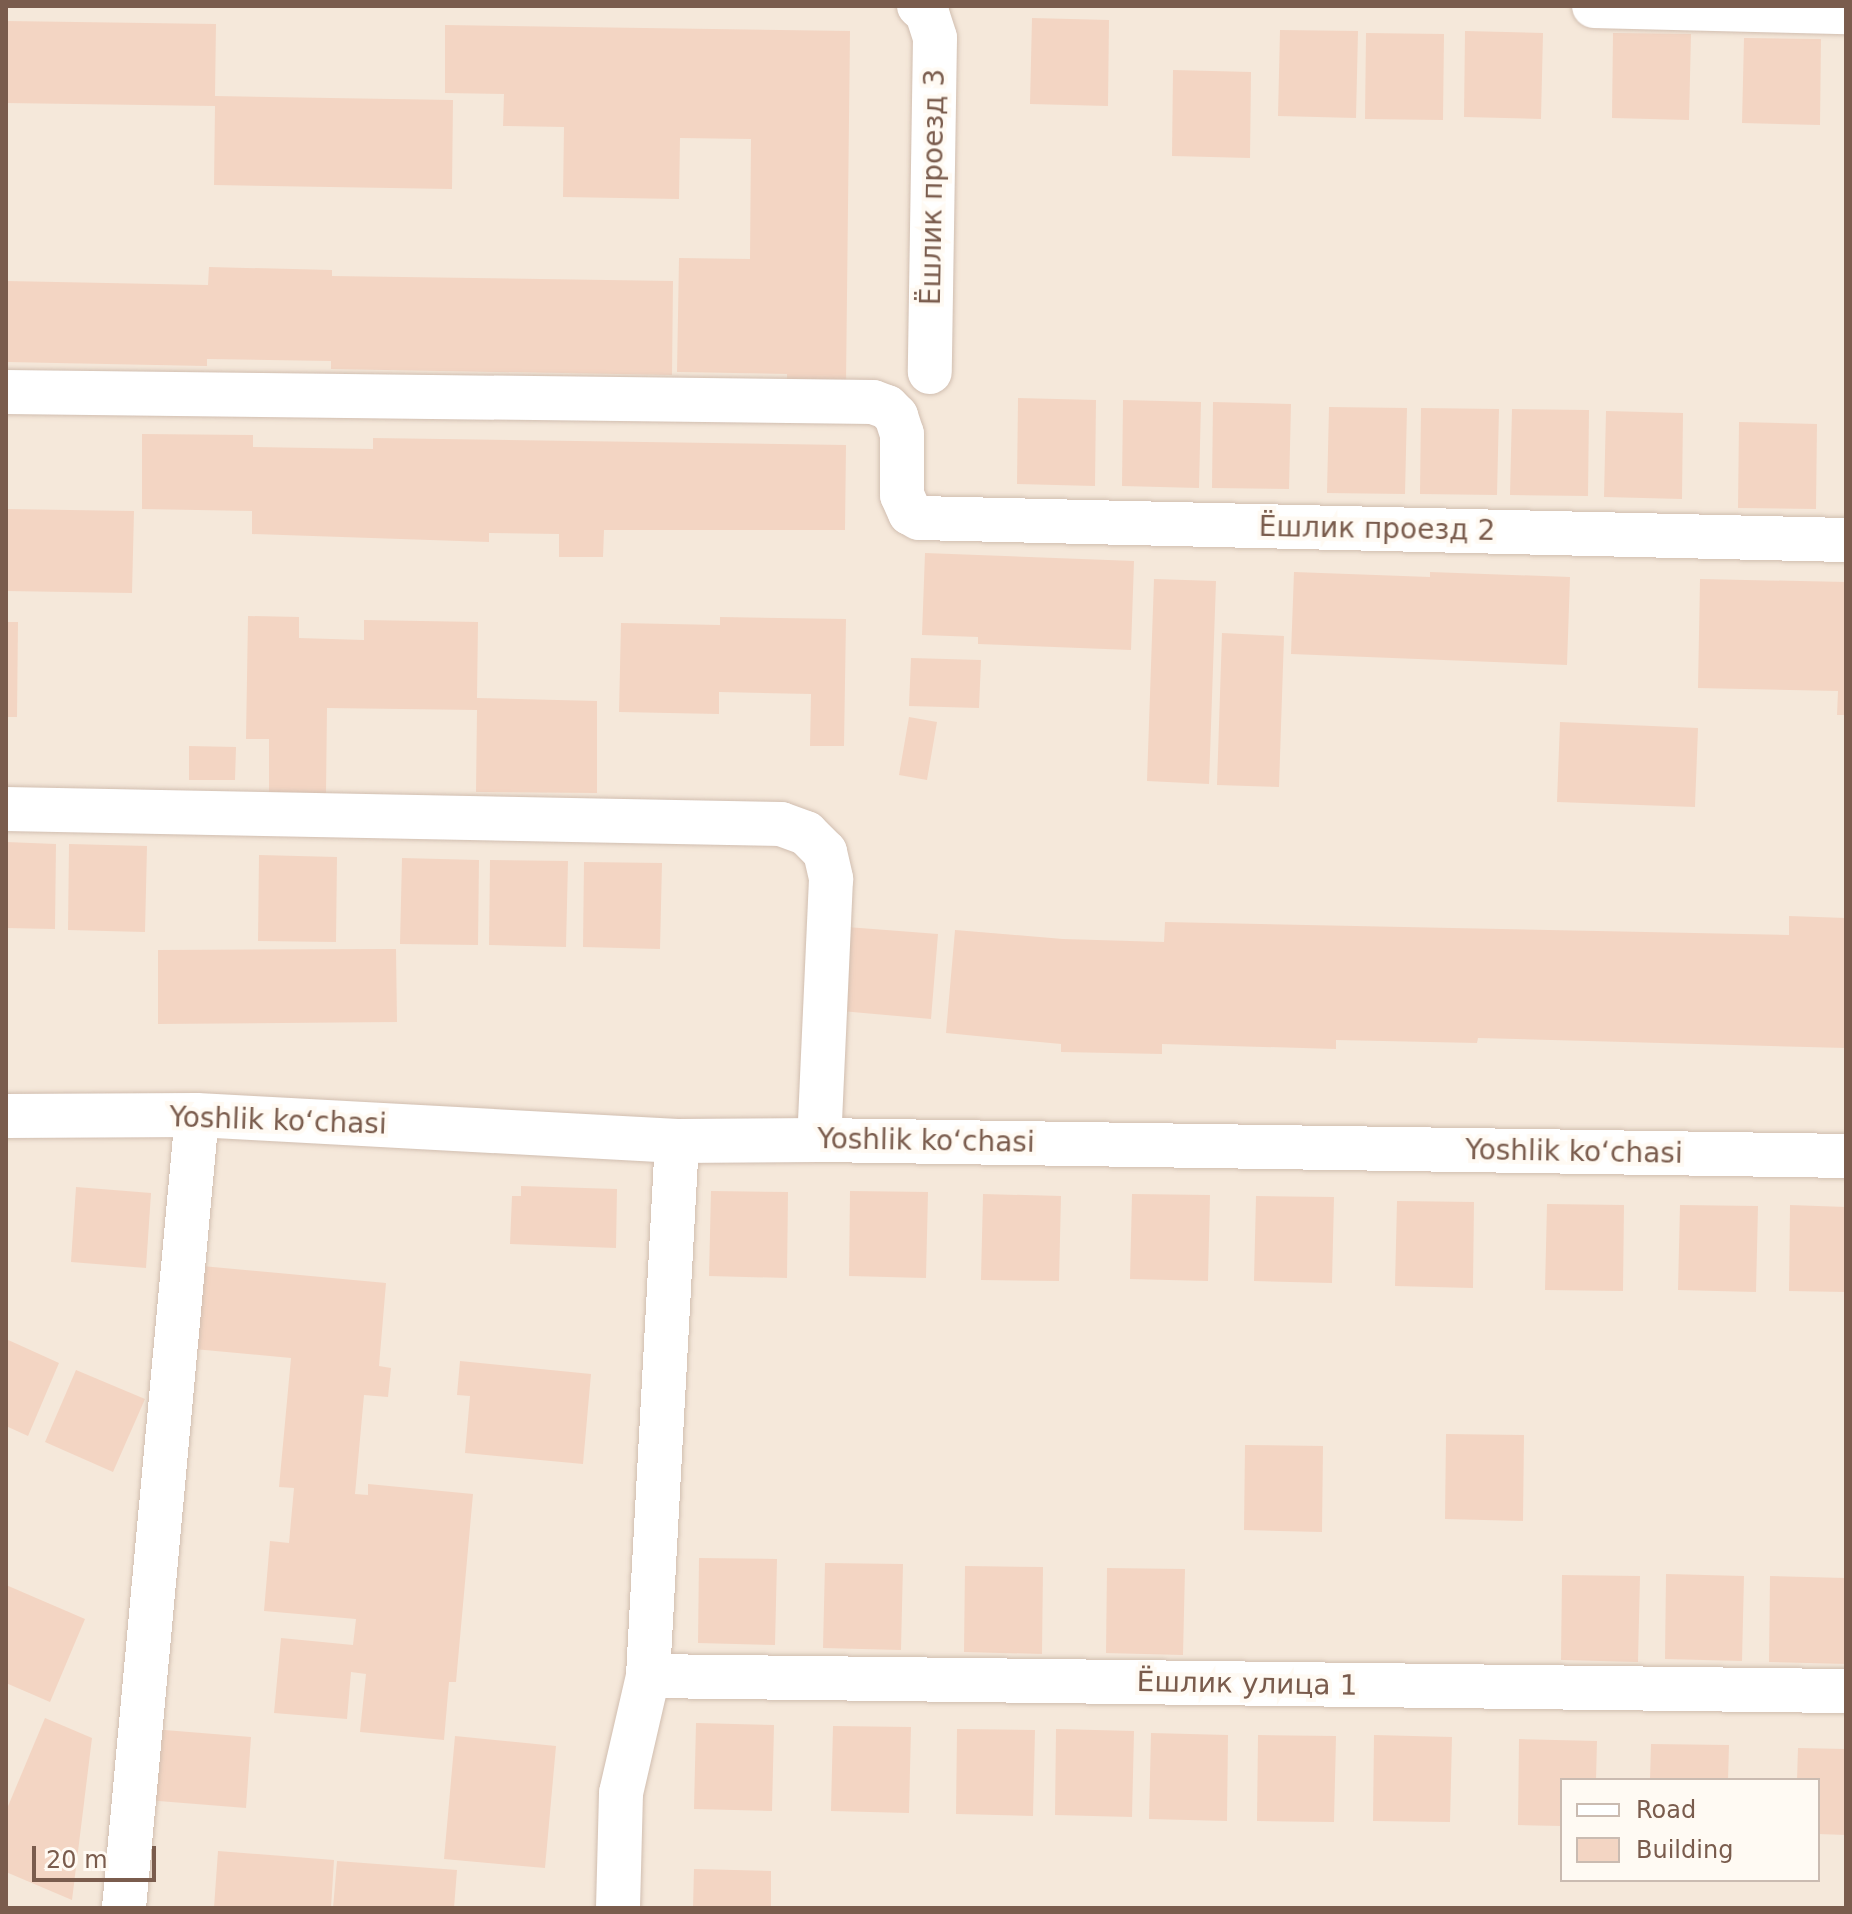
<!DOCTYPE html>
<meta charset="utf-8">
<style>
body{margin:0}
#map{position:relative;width:1852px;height:1914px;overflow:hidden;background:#fdf6ec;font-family:"DejaVu Sans",sans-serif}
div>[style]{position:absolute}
.residential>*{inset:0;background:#f5e8da}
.building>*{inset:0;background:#f3d5c3}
.roads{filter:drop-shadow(0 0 2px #d1beb0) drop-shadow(0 0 2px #d1beb0)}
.street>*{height:44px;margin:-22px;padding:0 22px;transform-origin:22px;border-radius:22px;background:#fff}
span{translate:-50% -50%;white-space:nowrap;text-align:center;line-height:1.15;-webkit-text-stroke:8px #fffaf3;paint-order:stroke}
.street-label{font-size:28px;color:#7a5c4d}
.frame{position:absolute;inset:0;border:8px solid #7a5c4d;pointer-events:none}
.legend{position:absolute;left:1560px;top:1778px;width:260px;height:104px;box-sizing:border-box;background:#fffaf3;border:2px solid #cabbb1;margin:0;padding:10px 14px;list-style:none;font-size:24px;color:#7a5c4d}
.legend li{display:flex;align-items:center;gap:16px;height:40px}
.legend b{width:40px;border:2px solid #cabbb1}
.scale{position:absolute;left:32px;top:1846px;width:124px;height:36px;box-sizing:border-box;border:4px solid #7a5c4d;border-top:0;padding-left:10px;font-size:24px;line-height:28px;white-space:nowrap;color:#7a5c4d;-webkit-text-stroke:6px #fffaf3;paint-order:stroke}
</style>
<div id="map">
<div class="residential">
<i style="clip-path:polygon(evenodd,6px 6px,1846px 6px,1846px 1908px,6px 1908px,6px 6px,1562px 1780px,1818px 1780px,1818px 1880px,1562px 1880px,1562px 1780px)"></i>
</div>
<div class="building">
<i style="clip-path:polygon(1032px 18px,1109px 20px,1108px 106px,1030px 104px)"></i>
<i style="clip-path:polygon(6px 21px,216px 24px,215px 96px,453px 100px,452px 189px,214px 185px,215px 106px,6px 103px)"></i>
<i style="clip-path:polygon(445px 25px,850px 31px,846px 383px,787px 382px,787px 374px,677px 372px,679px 258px,750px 259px,751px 139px,680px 138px,679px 199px,563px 197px,564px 127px,503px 126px,504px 94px,445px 93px)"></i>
<i style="clip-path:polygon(1280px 30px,1358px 31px,1356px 118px,1278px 116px)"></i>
<i style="clip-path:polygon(1465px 31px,1543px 33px,1541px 119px,1464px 117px)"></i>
<i style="clip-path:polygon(1366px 33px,1444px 34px,1443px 120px,1365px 119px)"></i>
<i style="clip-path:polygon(1613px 33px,1691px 34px,1689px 120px,1612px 118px)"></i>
<i style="clip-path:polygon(1744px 38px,1821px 39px,1820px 125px,1742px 123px)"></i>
<i style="clip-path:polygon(1173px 70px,1251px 72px,1250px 158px,1172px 156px)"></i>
<i style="clip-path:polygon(209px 267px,332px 270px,332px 276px,673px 281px,672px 375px,331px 369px,331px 361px,207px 359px,207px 366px,6px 362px,6px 281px,208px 285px)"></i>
<i style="clip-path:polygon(1018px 398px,1096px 400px,1095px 486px,1017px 484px)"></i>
<i style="clip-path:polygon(1123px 400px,1201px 402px,1199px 488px,1122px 486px)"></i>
<i style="clip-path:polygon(1213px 402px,1291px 404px,1289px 489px,1212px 488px)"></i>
<i style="clip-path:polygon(1329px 407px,1407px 408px,1405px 494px,1327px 493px)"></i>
<i style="clip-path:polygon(1421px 408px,1499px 409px,1497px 495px,1420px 494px)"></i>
<i style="clip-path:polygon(1512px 409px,1589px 410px,1588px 496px,1510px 495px)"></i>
<i style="clip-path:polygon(1606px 411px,1683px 413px,1682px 499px,1604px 497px)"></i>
<i style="clip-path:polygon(1739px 422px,1817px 424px,1816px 509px,1738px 508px)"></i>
<i style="clip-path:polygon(142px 434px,253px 435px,253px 447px,373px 449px,373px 438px,846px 445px,845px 530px,604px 530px,603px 557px,559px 557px,559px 534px,489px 533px,489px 542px,252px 534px,252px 511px,142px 509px)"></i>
<i style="clip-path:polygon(6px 509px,134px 511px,132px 593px,6px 591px)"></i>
<i style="clip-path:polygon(925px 553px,1134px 561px,1131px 650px,978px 644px,978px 637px,922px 635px)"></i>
<i style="clip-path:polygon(1294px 572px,1430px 577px,1430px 572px,1570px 577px,1567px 665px,1291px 654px)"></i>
<i style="clip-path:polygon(1154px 579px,1216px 581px,1209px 784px,1147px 781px)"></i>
<i style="clip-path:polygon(1700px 579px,1846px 582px,1846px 715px,1837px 715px,1838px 691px,1698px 688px)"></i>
<i style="clip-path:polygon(248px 616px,299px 617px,299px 638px,364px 640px,364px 620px,478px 622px,477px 698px,597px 701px,597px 793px,476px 792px,477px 710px,327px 708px,326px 793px,269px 792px,269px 739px,246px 739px)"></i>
<i style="clip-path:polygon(720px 617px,846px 619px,844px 746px,810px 746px,811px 694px,719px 692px,719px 714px,619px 712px,621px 623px,720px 625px)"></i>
<i style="clip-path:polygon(6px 622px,18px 622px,17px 717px,6px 717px)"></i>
<i style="clip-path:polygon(1222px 633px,1284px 636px,1279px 787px,1217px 785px)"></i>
<i style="clip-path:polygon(911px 658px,981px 660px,979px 708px,909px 706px)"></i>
<i style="clip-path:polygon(909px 717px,937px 722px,927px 780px,899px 775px)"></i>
<i style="clip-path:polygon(1560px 722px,1698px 728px,1695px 807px,1557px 802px)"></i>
<i style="clip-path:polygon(189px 746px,236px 747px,235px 780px,189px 780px)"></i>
<i style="clip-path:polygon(6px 842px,56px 844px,55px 929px,6px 928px)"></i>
<i style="clip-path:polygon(69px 844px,147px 846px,145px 932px,68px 930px)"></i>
<i style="clip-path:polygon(259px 855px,337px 857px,336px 942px,258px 941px)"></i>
<i style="clip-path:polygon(402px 858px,479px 860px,478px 945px,400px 944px)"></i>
<i style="clip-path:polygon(490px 860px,568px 861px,566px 947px,489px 945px)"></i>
<i style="clip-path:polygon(584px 862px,662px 863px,660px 949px,583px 947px)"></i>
<i style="clip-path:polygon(1789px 916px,1846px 918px,1846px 1048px,1478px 1038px,1477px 1043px,1336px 1040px,1336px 1049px,1162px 1044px,1162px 1054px,1061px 1052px,1061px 1044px,946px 1033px,955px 930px,1063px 939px,1164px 942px,1165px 922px,1789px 935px)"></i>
<i style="clip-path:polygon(847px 927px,938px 934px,931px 1019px,841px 1011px)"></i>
<i style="clip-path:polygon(396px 949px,397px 1022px,158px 1024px,158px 950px)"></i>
<i style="clip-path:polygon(521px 1186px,617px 1189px,616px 1248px,510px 1244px,512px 1196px,521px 1196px)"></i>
<i style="clip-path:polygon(76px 1187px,151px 1193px,146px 1268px,71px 1262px)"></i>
<i style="clip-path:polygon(711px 1191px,788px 1192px,787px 1278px,709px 1276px)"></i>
<i style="clip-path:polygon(850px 1191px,928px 1192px,926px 1278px,849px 1276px)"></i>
<i style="clip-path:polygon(983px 1194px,1061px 1196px,1059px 1281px,981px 1280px)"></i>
<i style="clip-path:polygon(1132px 1194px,1210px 1195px,1208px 1281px,1130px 1279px)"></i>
<i style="clip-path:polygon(1256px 1196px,1334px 1197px,1332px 1283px,1254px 1281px)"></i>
<i style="clip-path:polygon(1397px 1201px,1474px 1202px,1473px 1288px,1395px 1286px)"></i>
<i style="clip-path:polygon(1547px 1204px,1624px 1205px,1623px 1291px,1545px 1290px)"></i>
<i style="clip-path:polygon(1680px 1205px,1758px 1206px,1756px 1292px,1678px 1290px)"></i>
<i style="clip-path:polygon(1790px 1205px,1846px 1207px,1846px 1292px,1789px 1291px)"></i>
<i style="clip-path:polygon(202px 1266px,386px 1283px,379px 1366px,391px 1368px,388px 1397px,364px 1395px,355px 1494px,368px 1495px,368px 1484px,473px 1494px,456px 1682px,449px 1682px,444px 1740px,360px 1732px,366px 1674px,351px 1672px,347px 1719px,274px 1713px,281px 1638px,353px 1645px,356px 1619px,264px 1611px,270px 1541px,289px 1543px,294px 1488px,279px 1487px,291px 1358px,194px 1349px)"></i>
<i style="clip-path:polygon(6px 1339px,59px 1363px,28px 1436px,6px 1426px)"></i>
<i style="clip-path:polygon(460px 1361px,591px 1374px,583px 1464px,465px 1453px,470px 1396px,457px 1395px)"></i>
<i style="clip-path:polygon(76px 1370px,145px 1399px,113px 1472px,45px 1442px)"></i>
<i style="clip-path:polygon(1446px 1434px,1524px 1435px,1523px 1521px,1445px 1519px)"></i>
<i style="clip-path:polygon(1245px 1445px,1323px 1446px,1322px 1532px,1244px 1530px)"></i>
<i style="clip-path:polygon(699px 1558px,777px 1559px,775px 1645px,698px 1643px)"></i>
<i style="clip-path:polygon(825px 1563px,903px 1564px,901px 1650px,823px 1648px)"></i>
<i style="clip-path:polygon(965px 1566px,1043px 1567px,1042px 1654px,964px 1652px)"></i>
<i style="clip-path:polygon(1107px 1568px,1185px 1569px,1183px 1655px,1106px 1653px)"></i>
<i style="clip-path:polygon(1666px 1574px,1744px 1576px,1742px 1661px,1665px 1659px)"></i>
<i style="clip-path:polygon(1562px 1575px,1640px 1576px,1638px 1662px,1561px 1660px)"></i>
<i style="clip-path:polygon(1770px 1576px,1846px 1578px,1846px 1664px,1769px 1662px)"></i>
<i style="clip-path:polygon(6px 1585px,85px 1619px,50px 1702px,6px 1683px)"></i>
<i style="clip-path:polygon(45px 1718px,92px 1738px,72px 1900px,6px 1872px,6px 1811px)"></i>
<i style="clip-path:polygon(696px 1723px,774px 1725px,772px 1811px,694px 1809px)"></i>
<i style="clip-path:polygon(833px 1726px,911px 1727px,909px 1813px,831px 1811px)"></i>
<i style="clip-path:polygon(152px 1729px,251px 1737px,246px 1808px,146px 1800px)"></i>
<i style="clip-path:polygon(957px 1729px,1035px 1730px,1033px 1816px,956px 1814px)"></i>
<i style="clip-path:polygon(1056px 1729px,1134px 1731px,1132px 1817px,1055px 1815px)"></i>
<i style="clip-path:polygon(1151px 1733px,1228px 1735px,1227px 1821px,1149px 1819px)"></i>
<i style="clip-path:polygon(1258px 1735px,1336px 1736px,1334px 1822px,1257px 1821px)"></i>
<i style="clip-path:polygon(1374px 1735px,1452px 1737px,1450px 1822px,1373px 1821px)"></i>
<i style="clip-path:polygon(455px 1736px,556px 1746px,545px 1868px,444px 1859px)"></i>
<i style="clip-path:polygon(1519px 1739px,1597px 1741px,1596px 1780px,1562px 1780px,1562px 1826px,1518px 1825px)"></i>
<i style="clip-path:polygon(1651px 1744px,1729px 1745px,1728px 1780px,1650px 1780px)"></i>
<i style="clip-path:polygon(1798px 1748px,1846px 1749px,1846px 1835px,1818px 1834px,1818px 1780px,1797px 1780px)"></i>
<i style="clip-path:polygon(218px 1851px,334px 1860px,331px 1908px,214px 1908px)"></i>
<i style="clip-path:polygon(337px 1861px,457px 1870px,454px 1908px,333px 1908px)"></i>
<i style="clip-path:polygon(694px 1869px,771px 1871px,771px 1908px,693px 1908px)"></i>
</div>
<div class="roads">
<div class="street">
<i style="left:919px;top:6px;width:11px;rotate:41deg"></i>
<i style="left:927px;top:13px;width:26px;rotate:72deg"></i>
<i style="left:935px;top:38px;width:334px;rotate:90.9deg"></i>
<i style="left:1594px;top:6px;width:252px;rotate:1.4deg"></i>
<i style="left:6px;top:392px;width:867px;rotate:0.66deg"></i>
<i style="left:873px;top:402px;width:15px;rotate:20deg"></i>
<i style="left:887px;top:407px;width:13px;rotate:45deg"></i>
<i style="left:896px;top:416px;width:19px;rotate:72deg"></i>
<i style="left:902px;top:434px;width:61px;rotate:90deg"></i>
<i style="left:902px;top:495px;width:20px;rotate:66deg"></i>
<i style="left:910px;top:513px;width:10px;rotate:29deg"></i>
<i style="left:919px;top:518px;width:927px;rotate:1.36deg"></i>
<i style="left:6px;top:809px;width:775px;rotate:1.11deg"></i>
<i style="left:781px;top:824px;width:27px;rotate:20deg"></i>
<i style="left:806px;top:833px;width:27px;rotate:45deg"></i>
<i style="left:825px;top:852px;width:28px;rotate:77deg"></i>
<i style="left:831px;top:879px;width:261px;rotate:92.6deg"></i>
<i style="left:6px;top:1116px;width:191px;rotate:-0.3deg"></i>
<i style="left:197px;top:1115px;width:481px;rotate:3.1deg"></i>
<i style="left:677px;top:1141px;width:142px;rotate:-0.4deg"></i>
<i style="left:819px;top:1140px;width:1027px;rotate:0.89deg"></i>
<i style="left:648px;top:1676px;width:1198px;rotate:0.72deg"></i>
<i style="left:124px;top:1908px;width:796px;rotate:-84.74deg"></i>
<i style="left:618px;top:1908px;width:115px;rotate:-88.5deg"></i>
<i style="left:621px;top:1793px;width:120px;rotate:-77deg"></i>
<i style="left:648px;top:1676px;width:536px;rotate:-86.9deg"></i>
</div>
</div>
<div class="street-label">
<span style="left:933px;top:187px;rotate:-89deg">Ёшлик проезд 3</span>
<span style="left:1377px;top:529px;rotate:1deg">Ёшлик проезд 2</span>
<span style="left:278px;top:1121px;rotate:2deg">Yoshlik koʻchasi</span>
<span style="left:926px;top:1141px;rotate:1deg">Yoshlik koʻchasi</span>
<span style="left:1574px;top:1152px;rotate:1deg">Yoshlik koʻchasi</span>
<span style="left:1247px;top:1684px;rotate:1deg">Ёшлик улица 1</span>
</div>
<div class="frame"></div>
<ul class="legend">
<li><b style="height:10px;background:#fff"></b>Road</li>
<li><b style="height:22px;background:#f3d5c3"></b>Building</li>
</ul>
<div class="scale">20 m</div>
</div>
